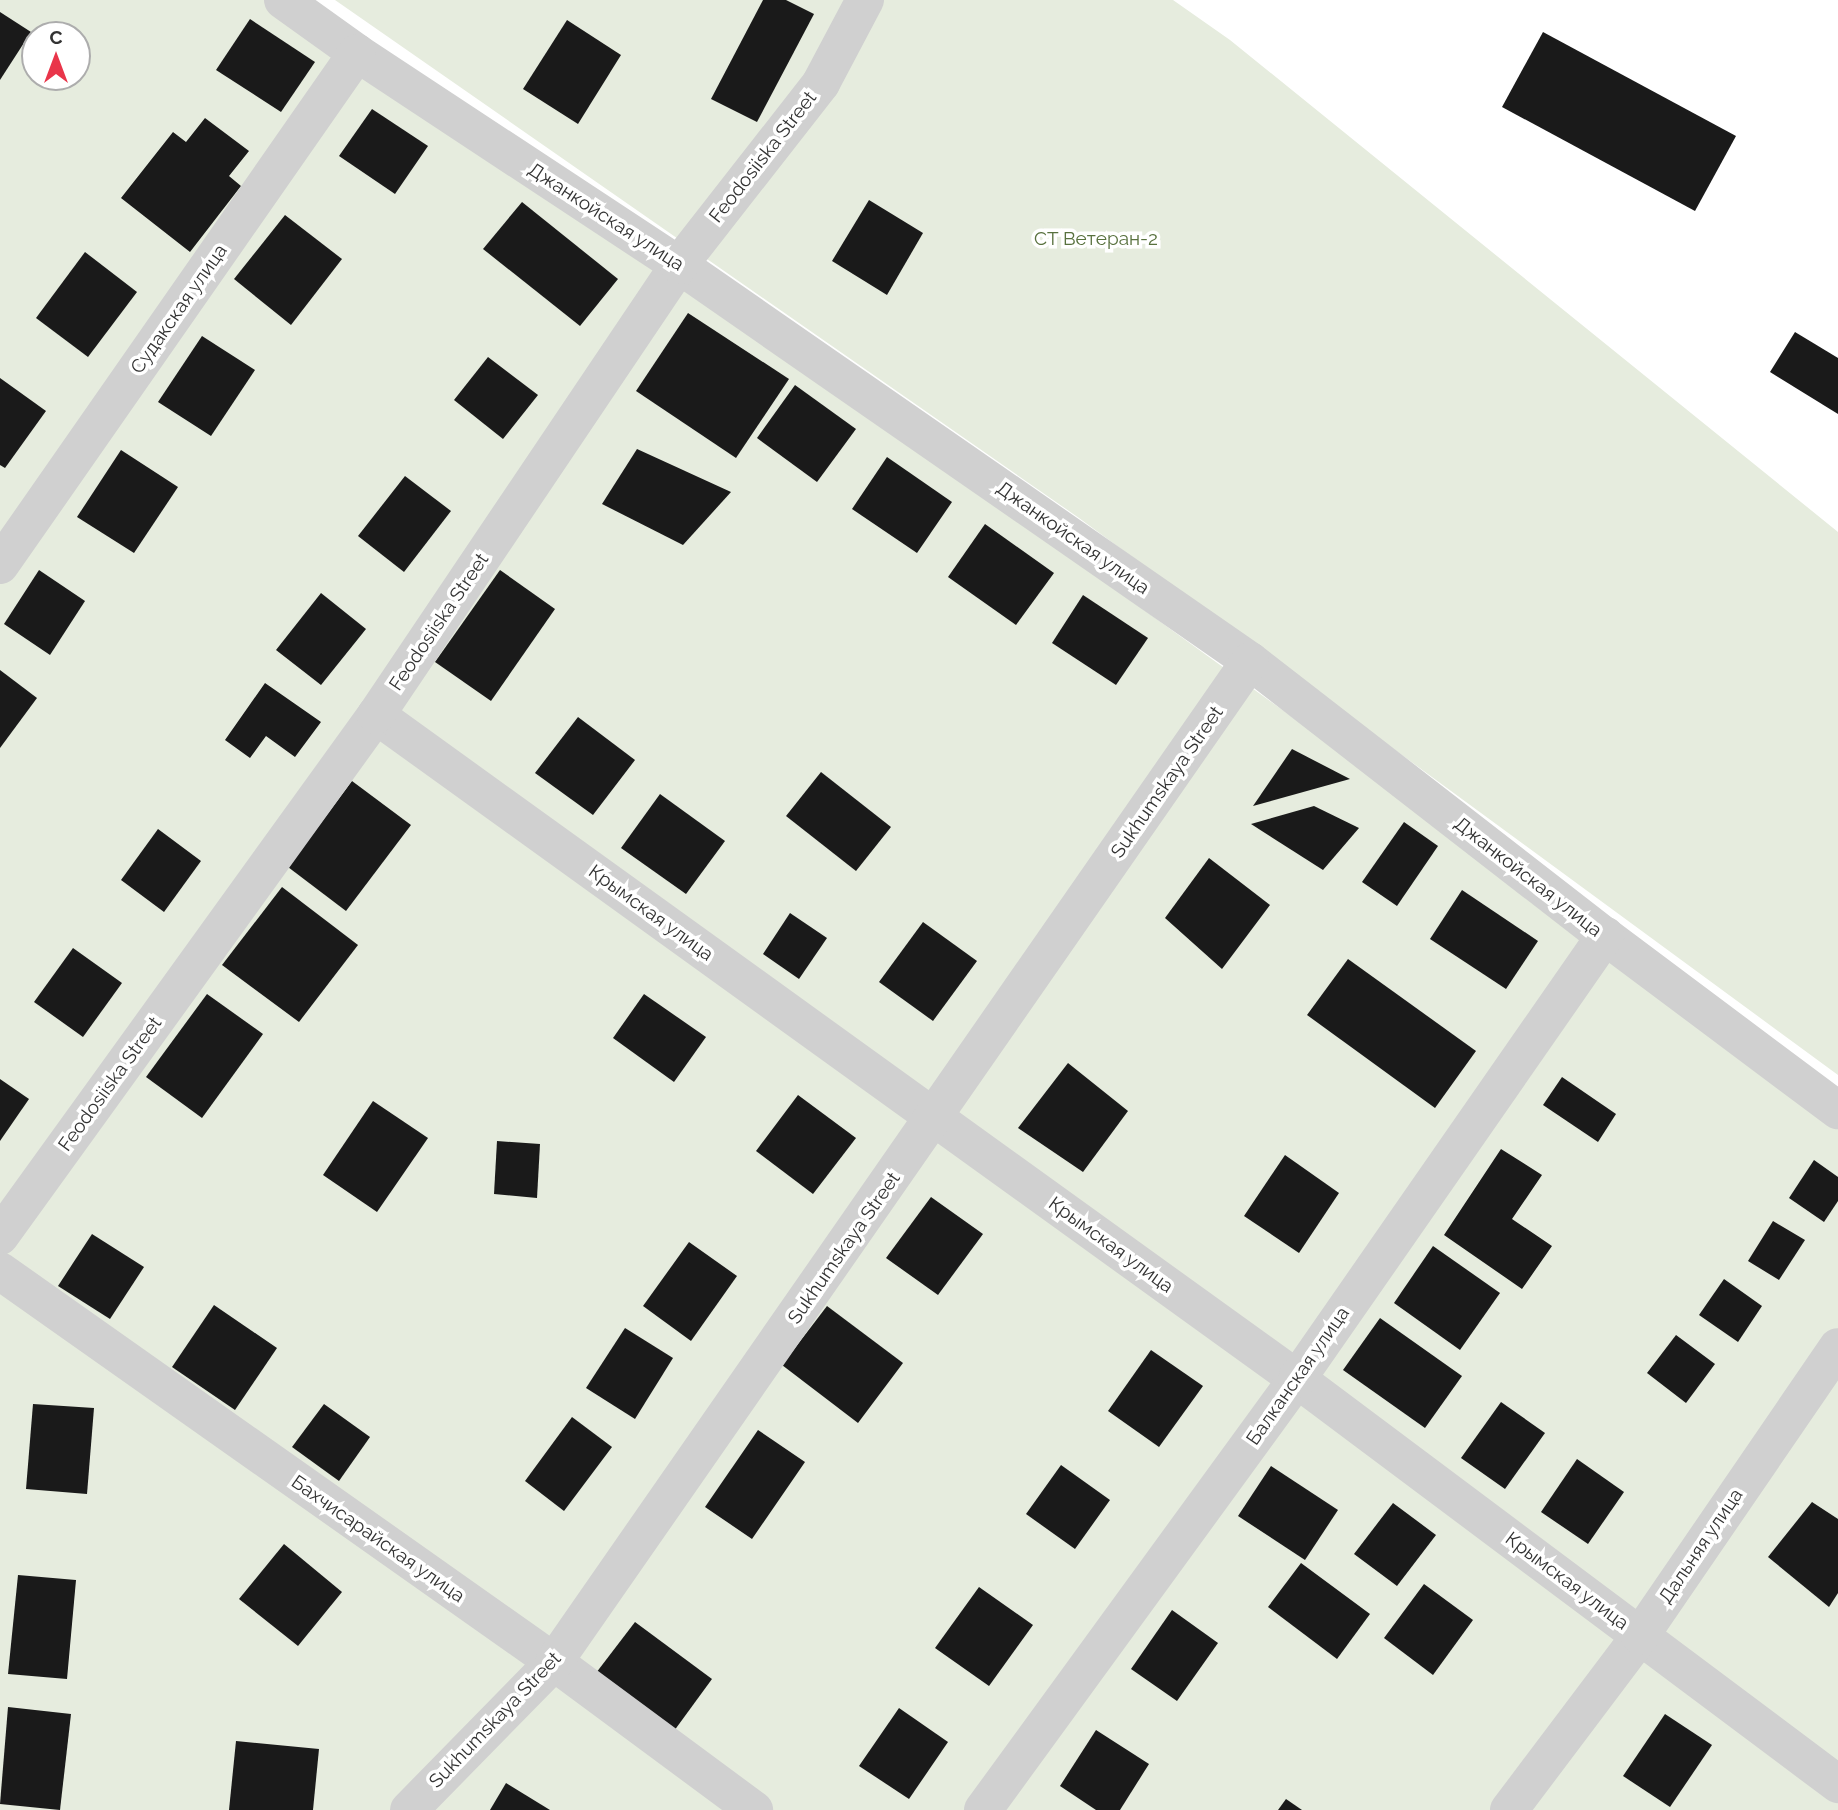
<!DOCTYPE html>
<meta charset="utf-8">
<style>
body{margin:0}
#map{position:relative;width:1838px;height:1810px;overflow:hidden;background:#fff;font-family:Raleway,sans-serif}
div>[style]{position:absolute}
.green>*{inset:0;background:#e6ecde}
.building>*{inset:0;background:#1a1a1a}
.minor>*{height:38px;margin:-19px;padding:0 19px;transform-origin:19px;border-radius:19px;background:#d0d0d0}
span{translate:-50% -50%;white-space:nowrap;text-align:center;line-height:1.15;-webkit-text-stroke:7px #fff;paint-order:stroke}
.street-label{font-size:19px;color:#333}
.park-label{font-size:19px;color:#58713e}
.north{position:absolute;left:21px;top:21px;width:70px;height:70px;box-sizing:border-box;background:#fff;border:2px solid #adadad;border-radius:50%;rotate:0deg;font-size:19px;font-weight:700;line-height:28px;text-align:center;color:#333}
.north::after{content:'';display:block;margin:auto;width:24px;height:32px;background:#e9354a;clip-path:polygon(50% 0,100% 100%,50% 72%,0 100%)}
</style>
<div id="map">
<div class="green">
<i style="clip-path:polygon(evenodd,0 0,299px 0,1838px 1111px,1838px 1810px,0 1810px,0 0,35px 35px,77px 35px,77px 77px,35px 77px,35px 35px)"></i>
<i style="clip-path:polygon(335px 0,1173px 0,1230px 40px,1838px 532px,1838px 1075px,1079px 518px)"></i>
</div>
<div class="building">
<i style="clip-path:polygon(763px 0,786px 0,814px 14px,757px 122px,711px 99px)"></i>
<i style="clip-path:polygon(0 12px,31px 32px,0 80px)"></i>
<i style="clip-path:polygon(250px 19px,315px 62px,281px 112px,216px 70px)"></i>
<i style="clip-path:polygon(567px 20px,621px 55px,578px 124px,523px 89px)"></i>
<i style="clip-path:polygon(1543px 32px,1736px 136px,1695px 211px,1502px 107px)"></i>
<i style="clip-path:polygon(372px 109px,428px 146px,395px 194px,339px 156px)"></i>
<i style="clip-path:polygon(205px 118px,249px 151px,229px 176px,241px 186px,190px 252px,121px 198px,173px 132px,186px 142px)"></i>
<i style="clip-path:polygon(869px 200px,923px 233px,887px 295px,832px 261px)"></i>
<i style="clip-path:polygon(522px 202px,618px 279px,580px 326px,483px 249px)"></i>
<i style="clip-path:polygon(285px 215px,342px 259px,291px 325px,234px 279px)"></i>
<i style="clip-path:polygon(85px 252px,137px 292px,88px 357px,36px 318px)"></i>
<i style="clip-path:polygon(688px 313px,789px 379px,736px 458px,636px 391px)"></i>
<i style="clip-path:polygon(1795px 332px,1838px 358px,1838px 414px,1770px 372px)"></i>
<i style="clip-path:polygon(202px 336px,255px 370px,211px 436px,158px 402px)"></i>
<i style="clip-path:polygon(488px 357px,538px 395px,503px 439px,454px 400px)"></i>
<i style="clip-path:polygon(0 378px,46px 411px,5px 468px,0 465px)"></i>
<i style="clip-path:polygon(795px 385px,856px 429px,817px 482px,757px 438px)"></i>
<i style="clip-path:polygon(637px 449px,731px 492px,683px 545px,602px 504px)"></i>
<i style="clip-path:polygon(121px 450px,178px 487px,134px 553px,77px 517px)"></i>
<i style="clip-path:polygon(887px 457px,952px 502px,917px 553px,852px 509px)"></i>
<i style="clip-path:polygon(405px 476px,451px 511px,404px 572px,358px 536px)"></i>
<i style="clip-path:polygon(985px 524px,1054px 573px,1016px 625px,948px 577px)"></i>
<i style="clip-path:polygon(39px 570px,85px 601px,50px 655px,4px 624px)"></i>
<i style="clip-path:polygon(500px 570px,555px 609px,491px 701px,435px 662px)"></i>
<i style="clip-path:polygon(321px 593px,366px 629px,321px 685px,276px 650px)"></i>
<i style="clip-path:polygon(1083px 595px,1148px 638px,1116px 685px,1052px 643px)"></i>
<i style="clip-path:polygon(0 670px,37px 698px,0 748px)"></i>
<i style="clip-path:polygon(265px 683px,321px 722px,295px 757px,266px 736px,250px 758px,225px 740px)"></i>
<i style="clip-path:polygon(578px 717px,635px 760px,593px 815px,535px 773px)"></i>
<i style="clip-path:polygon(1292px 749px,1350px 779px,1253px 806px)"></i>
<i style="clip-path:polygon(821px 772px,891px 827px,856px 871px,786px 816px)"></i>
<i style="clip-path:polygon(352px 781px,411px 825px,346px 911px,288px 867px)"></i>
<i style="clip-path:polygon(660px 794px,725px 841px,686px 894px,621px 848px)"></i>
<i style="clip-path:polygon(1314px 806px,1359px 828px,1323px 870px,1251px 824px)"></i>
<i style="clip-path:polygon(1404px 822px,1438px 846px,1397px 906px,1362px 882px)"></i>
<i style="clip-path:polygon(158px 829px,201px 861px,164px 912px,121px 880px)"></i>
<i style="clip-path:polygon(1209px 858px,1270px 905px,1222px 969px,1165px 918px)"></i>
<i style="clip-path:polygon(282px 887px,358px 945px,299px 1022px,222px 965px)"></i>
<i style="clip-path:polygon(1462px 890px,1538px 941px,1506px 989px,1430px 939px)"></i>
<i style="clip-path:polygon(790px 913px,827px 938px,799px 979px,763px 954px)"></i>
<i style="clip-path:polygon(923px 922px,977px 961px,933px 1021px,879px 982px)"></i>
<i style="clip-path:polygon(73px 948px,122px 983px,83px 1037px,34px 1002px)"></i>
<i style="clip-path:polygon(1348px 959px,1476px 1051px,1435px 1108px,1307px 1015px)"></i>
<i style="clip-path:polygon(207px 994px,263px 1034px,202px 1118px,146px 1077px)"></i>
<i style="clip-path:polygon(644px 994px,706px 1037px,674px 1082px,613px 1038px)"></i>
<i style="clip-path:polygon(1068px 1063px,1128px 1111px,1083px 1172px,1018px 1128px)"></i>
<i style="clip-path:polygon(1562px 1077px,1616px 1114px,1598px 1142px,1543px 1105px)"></i>
<i style="clip-path:polygon(0 1079px,29px 1099px,0 1141px)"></i>
<i style="clip-path:polygon(798px 1095px,856px 1138px,813px 1194px,756px 1151px)"></i>
<i style="clip-path:polygon(373px 1101px,428px 1138px,377px 1212px,323px 1175px)"></i>
<i style="clip-path:polygon(497px 1141px,540px 1144px,537px 1198px,494px 1194px)"></i>
<i style="clip-path:polygon(1501px 1149px,1542px 1175px,1512px 1219px,1552px 1246px,1522px 1289px,1444px 1235px)"></i>
<i style="clip-path:polygon(1285px 1155px,1339px 1193px,1299px 1253px,1244px 1216px)"></i>
<i style="clip-path:polygon(1814px 1160px,1838px 1177px,1838px 1201px,1824px 1222px,1789px 1198px)"></i>
<i style="clip-path:polygon(931px 1197px,983px 1234px,938px 1295px,886px 1258px)"></i>
<i style="clip-path:polygon(1773px 1221px,1805px 1240px,1779px 1280px,1748px 1261px)"></i>
<i style="clip-path:polygon(92px 1234px,144px 1267px,110px 1319px,58px 1286px)"></i>
<i style="clip-path:polygon(689px 1242px,737px 1276px,691px 1341px,643px 1306px)"></i>
<i style="clip-path:polygon(1433px 1246px,1500px 1293px,1460px 1350px,1394px 1303px)"></i>
<i style="clip-path:polygon(1724px 1279px,1762px 1306px,1738px 1342px,1699px 1315px)"></i>
<i style="clip-path:polygon(214px 1305px,277px 1348px,235px 1410px,172px 1367px)"></i>
<i style="clip-path:polygon(827px 1306px,903px 1363px,858px 1423px,782px 1365px)"></i>
<i style="clip-path:polygon(1380px 1318px,1462px 1376px,1425px 1428px,1343px 1370px)"></i>
<i style="clip-path:polygon(625px 1328px,673px 1358px,635px 1419px,586px 1388px)"></i>
<i style="clip-path:polygon(1676px 1335px,1715px 1364px,1686px 1403px,1647px 1373px)"></i>
<i style="clip-path:polygon(1151px 1350px,1203px 1386px,1159px 1447px,1108px 1411px)"></i>
<i style="clip-path:polygon(1501px 1402px,1545px 1433px,1505px 1489px,1461px 1458px)"></i>
<i style="clip-path:polygon(33px 1404px,94px 1408px,87px 1494px,26px 1489px)"></i>
<i style="clip-path:polygon(324px 1404px,370px 1437px,339px 1481px,292px 1447px)"></i>
<i style="clip-path:polygon(572px 1417px,612px 1447px,564px 1511px,525px 1481px)"></i>
<i style="clip-path:polygon(758px 1430px,805px 1462px,752px 1539px,705px 1507px)"></i>
<i style="clip-path:polygon(1577px 1459px,1624px 1492px,1588px 1544px,1541px 1512px)"></i>
<i style="clip-path:polygon(1061px 1465px,1110px 1500px,1075px 1549px,1026px 1514px)"></i>
<i style="clip-path:polygon(1271px 1466px,1338px 1510px,1305px 1560px,1238px 1516px)"></i>
<i style="clip-path:polygon(1812px 1502px,1838px 1519px,1838px 1593px,1829px 1607px,1768px 1557px)"></i>
<i style="clip-path:polygon(1393px 1503px,1436px 1535px,1397px 1586px,1354px 1554px)"></i>
<i style="clip-path:polygon(284px 1544px,342px 1592px,298px 1646px,239px 1599px)"></i>
<i style="clip-path:polygon(1301px 1563px,1370px 1614px,1337px 1659px,1268px 1607px)"></i>
<i style="clip-path:polygon(18px 1575px,76px 1580px,67px 1679px,8px 1674px)"></i>
<i style="clip-path:polygon(1424px 1584px,1473px 1620px,1433px 1675px,1384px 1638px)"></i>
<i style="clip-path:polygon(979px 1587px,1033px 1625px,989px 1686px,935px 1648px)"></i>
<i style="clip-path:polygon(1172px 1610px,1218px 1643px,1177px 1701px,1131px 1669px)"></i>
<i style="clip-path:polygon(635px 1622px,712px 1679px,674px 1731px,596px 1673px)"></i>
<i style="clip-path:polygon(8px 1707px,71px 1714px,60px 1810px,0 1804px)"></i>
<i style="clip-path:polygon(899px 1708px,948px 1742px,909px 1799px,859px 1766px)"></i>
<i style="clip-path:polygon(1665px 1714px,1712px 1745px,1670px 1807px,1623px 1776px)"></i>
<i style="clip-path:polygon(1096px 1730px,1149px 1764px,1120px 1810px,1096px 1810px,1060px 1786px)"></i>
<i style="clip-path:polygon(236px 1741px,319px 1749px,313px 1810px,229px 1810px)"></i>
<i style="clip-path:polygon(506px 1783px,550px 1810px,490px 1810px)"></i>
<i style="clip-path:polygon(1286px 1799px,1302px 1810px,1278px 1810px)"></i>
</div>
<div class="minor">
<i style="left:283px;top:0;width:91px;rotate:35.6deg"></i>
<i style="left:357px;top:53px;width:386px;rotate:33.4deg"></i>
<i style="left:679px;top:265px;width:695px;rotate:34.74deg"></i>
<i style="left:1250px;top:661px;width:449px;rotate:37.8deg"></i>
<i style="left:1605px;top:936px;width:291px;rotate:36.8deg"></i>
<i style="left:0;top:565px;width:624px;rotate:-55.11deg"></i>
<i style="left:376px;top:715px;width:1135px;rotate:35.79deg"></i>
<i style="left:1297px;top:1379px;width:676px;rotate:36.82deg"></i>
<i style="left:0;top:1236px;width:643px;rotate:-54.18deg"></i>
<i style="left:376px;top:715px;width:543px;rotate:-56.05deg"></i>
<i style="left:679px;top:265px;width:231px;rotate:-52deg"></i>
<i style="left:821px;top:83px;width:94px;rotate:-62.1deg"></i>
<i style="left:0;top:1271px;width:678px;rotate:35.21deg"></i>
<i style="left:554px;top:1662px;width:249px;rotate:36.5deg"></i>
<i style="left:409px;top:1810px;width:207px;rotate:-45.6deg"></i>
<i style="left:554px;top:1662px;width:1219px;rotate:-55.19deg"></i>
<i style="left:983px;top:1810px;width:533px;rotate:-53.93deg"></i>
<i style="left:1297px;top:1379px;width:540px;rotate:-55.19deg"></i>
<i style="left:1509px;top:1810px;width:218px;rotate:-53deg"></i>
<i style="left:1640px;top:1636px;width:350px;rotate:-55.6deg"></i>
</div>
<div class="street-label">
<span style="left:763px;top:157px;rotate:-52deg">Feodosiiska Street</span>
<span style="left:606px;top:217px;rotate:33deg">Джанкойская улица</span>
<span style="left:179px;top:309px;rotate:-55deg">Судакская улица</span>
<span style="left:1073px;top:538px;rotate:35deg">Джанкойская улица</span>
<span style="left:439px;top:622px;rotate:-56deg">Feodosiiska Street</span>
<span style="left:1167px;top:782px;rotate:-55deg">Sukhumskaya Street</span>
<span style="left:1528px;top:877px;rotate:38deg">Джанкойская улица</span>
<span style="left:651px;top:913px;rotate:36deg">Крымская улица</span>
<span style="left:110px;top:1084px;rotate:-54deg">Feodosiiska Street</span>
<span style="left:1111px;top:1245px;rotate:36deg">Крымская улица</span>
<span style="left:844px;top:1248px;rotate:-55deg">Sukhumskaya Street</span>
<span style="left:1298px;top:1376px;rotate:-55deg">Балканская улица</span>
<span style="left:378px;top:1539px;rotate:35deg">Бахчисарайская улица</span>
<span style="left:1701px;top:1546px;rotate:-56deg">Дальняя улица</span>
<span style="left:1567px;top:1581px;rotate:37deg">Крымская улица</span>
<span style="left:495px;top:1720px;rotate:-46deg">Sukhumskaya Street</span>
</div>
<div class="park-label">
<span style="left:1096px;top:239px">СТ Ветеран-2</span>
</div>
<div class="north">С</div>
</div>
